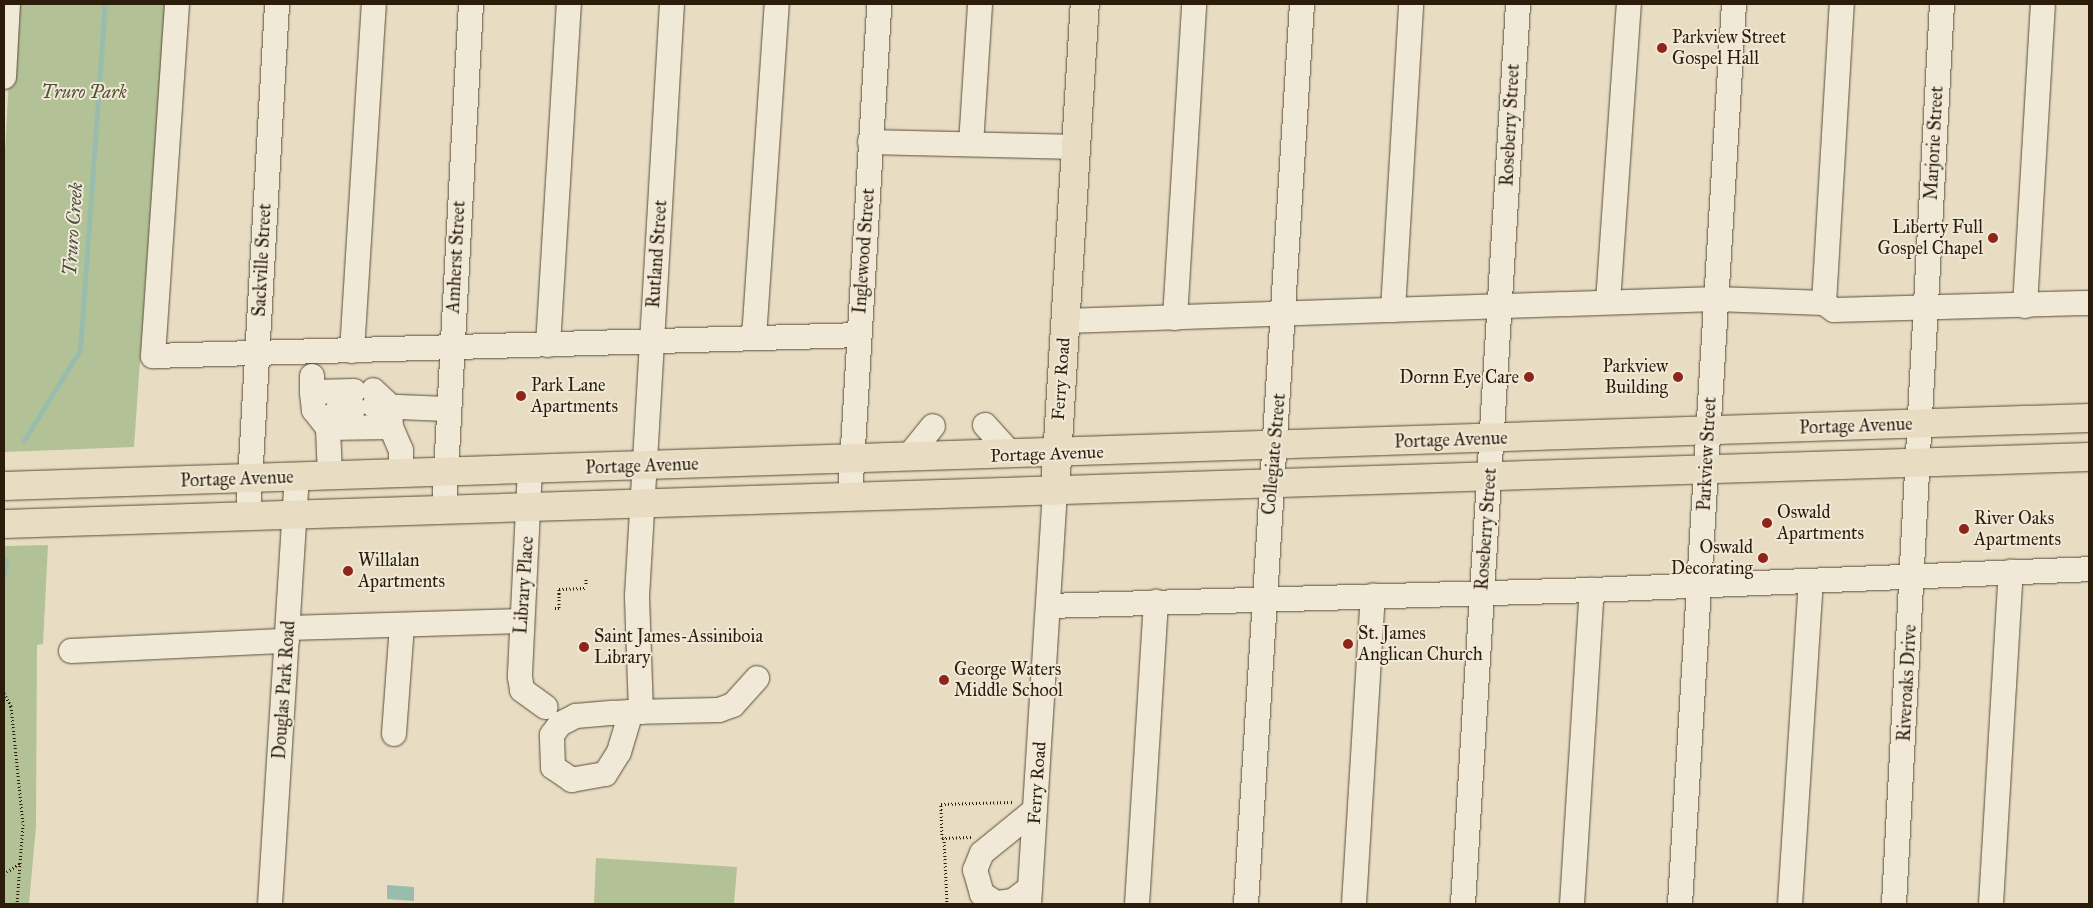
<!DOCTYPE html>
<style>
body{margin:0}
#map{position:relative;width:2093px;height:908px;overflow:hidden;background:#e8ddc3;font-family:"IM FELL Great Primer",serif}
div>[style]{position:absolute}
.green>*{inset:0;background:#b3c296}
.water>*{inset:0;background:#98bdad}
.stream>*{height:5px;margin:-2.5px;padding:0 2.5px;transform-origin:2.5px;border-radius:2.5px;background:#98bdad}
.path>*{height:3px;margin-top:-1.5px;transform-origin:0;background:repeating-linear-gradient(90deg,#2c1d0b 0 1px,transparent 0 3.5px)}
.roads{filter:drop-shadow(0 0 1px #5b4d39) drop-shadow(0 0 1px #5b4d39)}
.minor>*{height:24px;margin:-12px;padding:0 12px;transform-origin:12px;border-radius:12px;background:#f0e9d8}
.major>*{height:28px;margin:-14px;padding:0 14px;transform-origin:14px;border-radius:14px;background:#e8ddc3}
.highway>*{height:28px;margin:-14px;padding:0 14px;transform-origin:14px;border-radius:14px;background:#e8ddc3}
.dots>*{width:14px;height:14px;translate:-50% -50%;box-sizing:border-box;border:2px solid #f0e9d8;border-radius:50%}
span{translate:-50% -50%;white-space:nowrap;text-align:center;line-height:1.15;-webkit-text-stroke:4px #f0e9d8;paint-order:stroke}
.poi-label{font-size:18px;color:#2c1d0b}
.left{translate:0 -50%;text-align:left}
.right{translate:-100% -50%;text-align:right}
.park-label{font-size:18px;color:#544f35;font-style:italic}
.street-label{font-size:18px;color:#2c1d0b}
.water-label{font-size:19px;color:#4c4d3c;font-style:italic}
.frame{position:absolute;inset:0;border:5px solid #2c1d0b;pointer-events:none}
</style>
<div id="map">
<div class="green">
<i style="clip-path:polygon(13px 4px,165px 4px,134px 447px,4px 452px,4px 170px)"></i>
<i style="clip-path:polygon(48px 545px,43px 644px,37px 645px,36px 826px,29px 904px,4px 904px,4px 546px)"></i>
<i style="clip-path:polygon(596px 858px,737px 867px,734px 904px,594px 904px)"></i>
</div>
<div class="water">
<i style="clip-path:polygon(387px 885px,414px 887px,414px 901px,387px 899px)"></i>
</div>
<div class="stream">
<i style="left:24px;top:440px;width:106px;rotate:-58.1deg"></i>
<i style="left:80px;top:350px;width:347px;rotate:-85.9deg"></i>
<i style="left:4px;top:574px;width:15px;rotate:-82deg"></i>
</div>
<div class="path">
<i style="left:586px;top:584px;width:6px;rotate:-90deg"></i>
<i style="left:555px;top:608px;width:4px"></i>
<i style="left:559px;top:608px;width:19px;rotate:-90deg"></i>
<i style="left:559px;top:589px;width:27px;rotate:-2deg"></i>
<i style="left:4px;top:693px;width:15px;rotate:62deg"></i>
<i style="left:11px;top:706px;width:119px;rotate:84.2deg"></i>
<i style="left:23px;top:824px;width:80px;rotate:94.3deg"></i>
<i style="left:971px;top:837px;width:29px;rotate:178deg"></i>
<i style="left:942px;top:838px;width:34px;rotate:-92deg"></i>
<i style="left:941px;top:804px;width:72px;rotate:-1.6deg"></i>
<i style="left:944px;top:838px;width:66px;rotate:87.4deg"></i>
<i style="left:4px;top:874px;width:19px;rotate:-35deg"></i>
</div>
<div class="roads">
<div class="minor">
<i style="left:177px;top:4px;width:353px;rotate:93.9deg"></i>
<i style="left:153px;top:356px;width:706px;rotate:-1.7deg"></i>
<i style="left:4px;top:77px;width:73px;rotate:-86.9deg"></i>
<i style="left:870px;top:142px;width:206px;rotate:1.4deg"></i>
<i style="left:971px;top:144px;width:140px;rotate:-86.3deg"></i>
<i style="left:1608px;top:302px;width:299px;rotate:-86deg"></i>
<i style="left:1824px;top:303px;width:300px;rotate:-86.6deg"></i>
<i style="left:2025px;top:306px;width:303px;rotate:-86.6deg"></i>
<i style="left:1393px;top:310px;width:307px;rotate:-86.6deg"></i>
<i style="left:1175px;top:318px;width:315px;rotate:-86.5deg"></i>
<i style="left:1065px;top:321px;width:651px;rotate:-1.94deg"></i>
<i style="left:1716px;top:299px;width:108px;rotate:2.1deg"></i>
<i style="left:1824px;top:303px;width:12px;rotate:35deg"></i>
<i style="left:1834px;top:310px;width:255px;rotate:-1.6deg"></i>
<i style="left:754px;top:338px;width:335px;rotate:-86.1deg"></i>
<i style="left:548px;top:345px;width:342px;rotate:-86.5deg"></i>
<i style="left:352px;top:351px;width:348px;rotate:-86.4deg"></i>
<i style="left:312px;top:376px;width:16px;rotate:90deg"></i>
<i style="left:312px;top:392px;width:42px;rotate:-1.4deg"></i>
<i style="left:312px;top:392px;width:18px;rotate:84deg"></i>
<i style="left:314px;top:410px;width:23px;rotate:52deg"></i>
<i style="left:328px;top:428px;width:19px;rotate:-62deg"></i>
<i style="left:337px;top:411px;width:17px;rotate:-10deg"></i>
<i style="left:374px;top:406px;width:73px;rotate:2.4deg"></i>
<i style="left:985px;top:425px;width:40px;rotate:48deg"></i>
<i style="left:391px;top:427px;width:25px;rotate:67deg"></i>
<i style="left:401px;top:450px;width:24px;rotate:90deg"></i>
<i style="left:907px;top:458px;width:41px;rotate:-50.9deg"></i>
<i style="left:530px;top:469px;width:208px;rotate:92.8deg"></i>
<i style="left:520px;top:677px;width:13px;rotate:81deg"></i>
<i style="left:522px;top:690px;width:29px;rotate:36deg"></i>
<i style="left:330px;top:476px;width:48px;rotate:-92.4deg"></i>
<i style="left:328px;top:428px;width:63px;rotate:-0.9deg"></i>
<i style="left:391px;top:427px;width:21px;rotate:-93deg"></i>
<i style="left:390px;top:406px;width:23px;rotate:-137deg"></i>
<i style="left:850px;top:498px;width:495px;rotate:-86.6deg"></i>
<i style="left:444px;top:510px;width:507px;rotate:-86.95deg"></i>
<i style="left:248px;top:517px;width:514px;rotate:-86.76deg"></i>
<i style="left:1048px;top:606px;width:544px;rotate:-1.68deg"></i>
<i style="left:1592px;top:590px;width:497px;rotate:-2.4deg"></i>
<i style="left:288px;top:628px;width:234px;rotate:-1.7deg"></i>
<i style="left:71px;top:651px;width:216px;rotate:-2.7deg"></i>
<i style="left:631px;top:712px;width:42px;rotate:106.7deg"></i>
<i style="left:619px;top:752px;width:26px;rotate:122deg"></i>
<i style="left:605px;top:774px;width:34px;rotate:170deg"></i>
<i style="left:572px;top:780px;width:23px;rotate:-146deg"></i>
<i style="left:553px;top:767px;width:32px;rotate:-92deg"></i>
<i style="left:552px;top:735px;width:14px;rotate:-54deg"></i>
<i style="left:560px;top:724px;width:18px;rotate:-27deg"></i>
<i style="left:576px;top:716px;width:37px;rotate:-5deg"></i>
<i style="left:613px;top:713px;width:18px;rotate:-3deg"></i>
<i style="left:631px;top:712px;width:88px;rotate:-1.3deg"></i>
<i style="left:719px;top:710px;width:15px;rotate:-20deg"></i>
<i style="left:733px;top:705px;width:36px;rotate:-48deg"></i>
<i style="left:641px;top:712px;width:116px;rotate:-92deg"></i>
<i style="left:637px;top:596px;width:593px;rotate:-86.62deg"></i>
<i style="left:394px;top:734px;width:109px;rotate:-85.8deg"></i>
<i style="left:1030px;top:888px;width:21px;rotate:143deg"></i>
<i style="left:1013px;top:901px;width:17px;rotate:173deg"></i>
<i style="left:996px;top:903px;width:17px;rotate:-147deg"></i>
<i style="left:982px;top:894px;width:25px;rotate:-106deg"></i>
<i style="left:975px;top:870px;width:18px;rotate:-68deg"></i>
<i style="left:982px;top:853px;width:68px;rotate:-39.1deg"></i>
<i style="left:270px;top:904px;width:428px;rotate:-86.4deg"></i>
<i style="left:1029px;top:904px;width:414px;rotate:-86.4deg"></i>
<i style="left:1137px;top:904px;width:303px;rotate:-86.4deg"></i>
<i style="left:1246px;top:904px;width:902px;rotate:-86.44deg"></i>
<i style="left:1354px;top:904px;width:309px;rotate:-86.5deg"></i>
<i style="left:1463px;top:904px;width:902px;rotate:-86.5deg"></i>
<i style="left:1572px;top:904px;width:315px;rotate:-86.4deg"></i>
<i style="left:1680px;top:904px;width:902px;rotate:-86.57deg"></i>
<i style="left:1790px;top:904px;width:323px;rotate:-86.3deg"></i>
<i style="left:1894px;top:904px;width:901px;rotate:-86.95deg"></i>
<i style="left:1991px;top:904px;width:333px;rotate:-86.6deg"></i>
</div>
<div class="major">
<i style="left:1055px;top:491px;width:488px;rotate:-86.5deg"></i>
</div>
<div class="highway">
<i style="left:4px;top:486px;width:2086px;rotate:-1.87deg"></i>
<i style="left:4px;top:524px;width:2086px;rotate:-1.84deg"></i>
</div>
</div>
<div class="dots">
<i style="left:1662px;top:48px;background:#8f2418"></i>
<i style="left:1993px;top:238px;background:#8f2418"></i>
<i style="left:1529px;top:377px;background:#8f2418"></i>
<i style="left:1678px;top:377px;background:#8f2418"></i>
<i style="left:521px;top:396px;background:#8f2418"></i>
<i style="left:1767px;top:523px;background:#8f2418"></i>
<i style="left:1964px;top:529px;background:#8f2418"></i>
<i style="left:1763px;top:558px;background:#8f2418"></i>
<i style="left:348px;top:571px;background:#8f2418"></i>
<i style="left:1348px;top:644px;background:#8f2418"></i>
<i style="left:584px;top:647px;background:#8f2418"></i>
<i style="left:944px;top:680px;background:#8f2418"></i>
</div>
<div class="poi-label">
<span class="left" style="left:1672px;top:48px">Parkview Street<br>Gospel Hall</span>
<span class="right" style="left:1983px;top:238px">Liberty Full<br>Gospel Chapel</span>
<span class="right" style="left:1668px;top:377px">Parkview<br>Building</span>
<span class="right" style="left:1519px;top:377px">Dornn Eye Care</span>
<span class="left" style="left:531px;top:396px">Park Lane<br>Apartments</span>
<span class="left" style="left:1777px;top:523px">Oswald<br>Apartments</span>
<span class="left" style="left:1974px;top:529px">River Oaks<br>Apartments</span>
<span class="right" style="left:1753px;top:558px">Oswald<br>Decorating</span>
<span class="left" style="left:358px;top:571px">Willalan<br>Apartments</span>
<span class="left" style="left:1358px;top:644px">St. James<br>Anglican Church</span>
<span class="left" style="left:594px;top:647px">Saint James-Assiniboia<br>Library</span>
<span class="left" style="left:954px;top:680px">George Waters<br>Middle School</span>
</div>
<div class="park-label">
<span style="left:84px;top:92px">Truro Park</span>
</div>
<div class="street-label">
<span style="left:1510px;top:125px;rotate:-87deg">Roseberry Street</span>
<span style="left:1934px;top:143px;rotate:-87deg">Marjorie Street</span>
<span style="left:864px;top:251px;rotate:-86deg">Inglewood Street</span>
<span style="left:657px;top:254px;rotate:-86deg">Rutland Street</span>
<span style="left:456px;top:257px;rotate:-87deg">Amherst Street</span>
<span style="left:262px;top:260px;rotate:-87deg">Sackville Street</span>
<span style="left:1061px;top:379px;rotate:-86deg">Ferry Road</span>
<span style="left:1856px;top:426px;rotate:-2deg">Portage Avenue</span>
<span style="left:1451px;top:440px;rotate:-2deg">Portage Avenue</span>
<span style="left:1047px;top:454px;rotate:-2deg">Portage Avenue</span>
<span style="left:1274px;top:454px;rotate:-85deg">Collegiate Street</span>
<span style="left:1707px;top:454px;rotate:-87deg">Parkview Street</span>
<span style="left:642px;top:466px;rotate:-2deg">Portage Avenue</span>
<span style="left:237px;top:479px;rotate:-2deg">Portage Avenue</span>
<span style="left:1486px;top:529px;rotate:-86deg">Roseberry Street</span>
<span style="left:524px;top:585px;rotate:-86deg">Library Place</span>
<span style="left:1907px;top:683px;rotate:-87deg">Riveroaks Drive</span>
<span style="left:284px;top:690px;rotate:-86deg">Douglas Park Road</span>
<span style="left:1037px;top:783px;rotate:-86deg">Ferry Road</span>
</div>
<div class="water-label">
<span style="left:73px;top:229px;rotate:-86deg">Truro Creek</span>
</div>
<div class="frame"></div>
</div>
